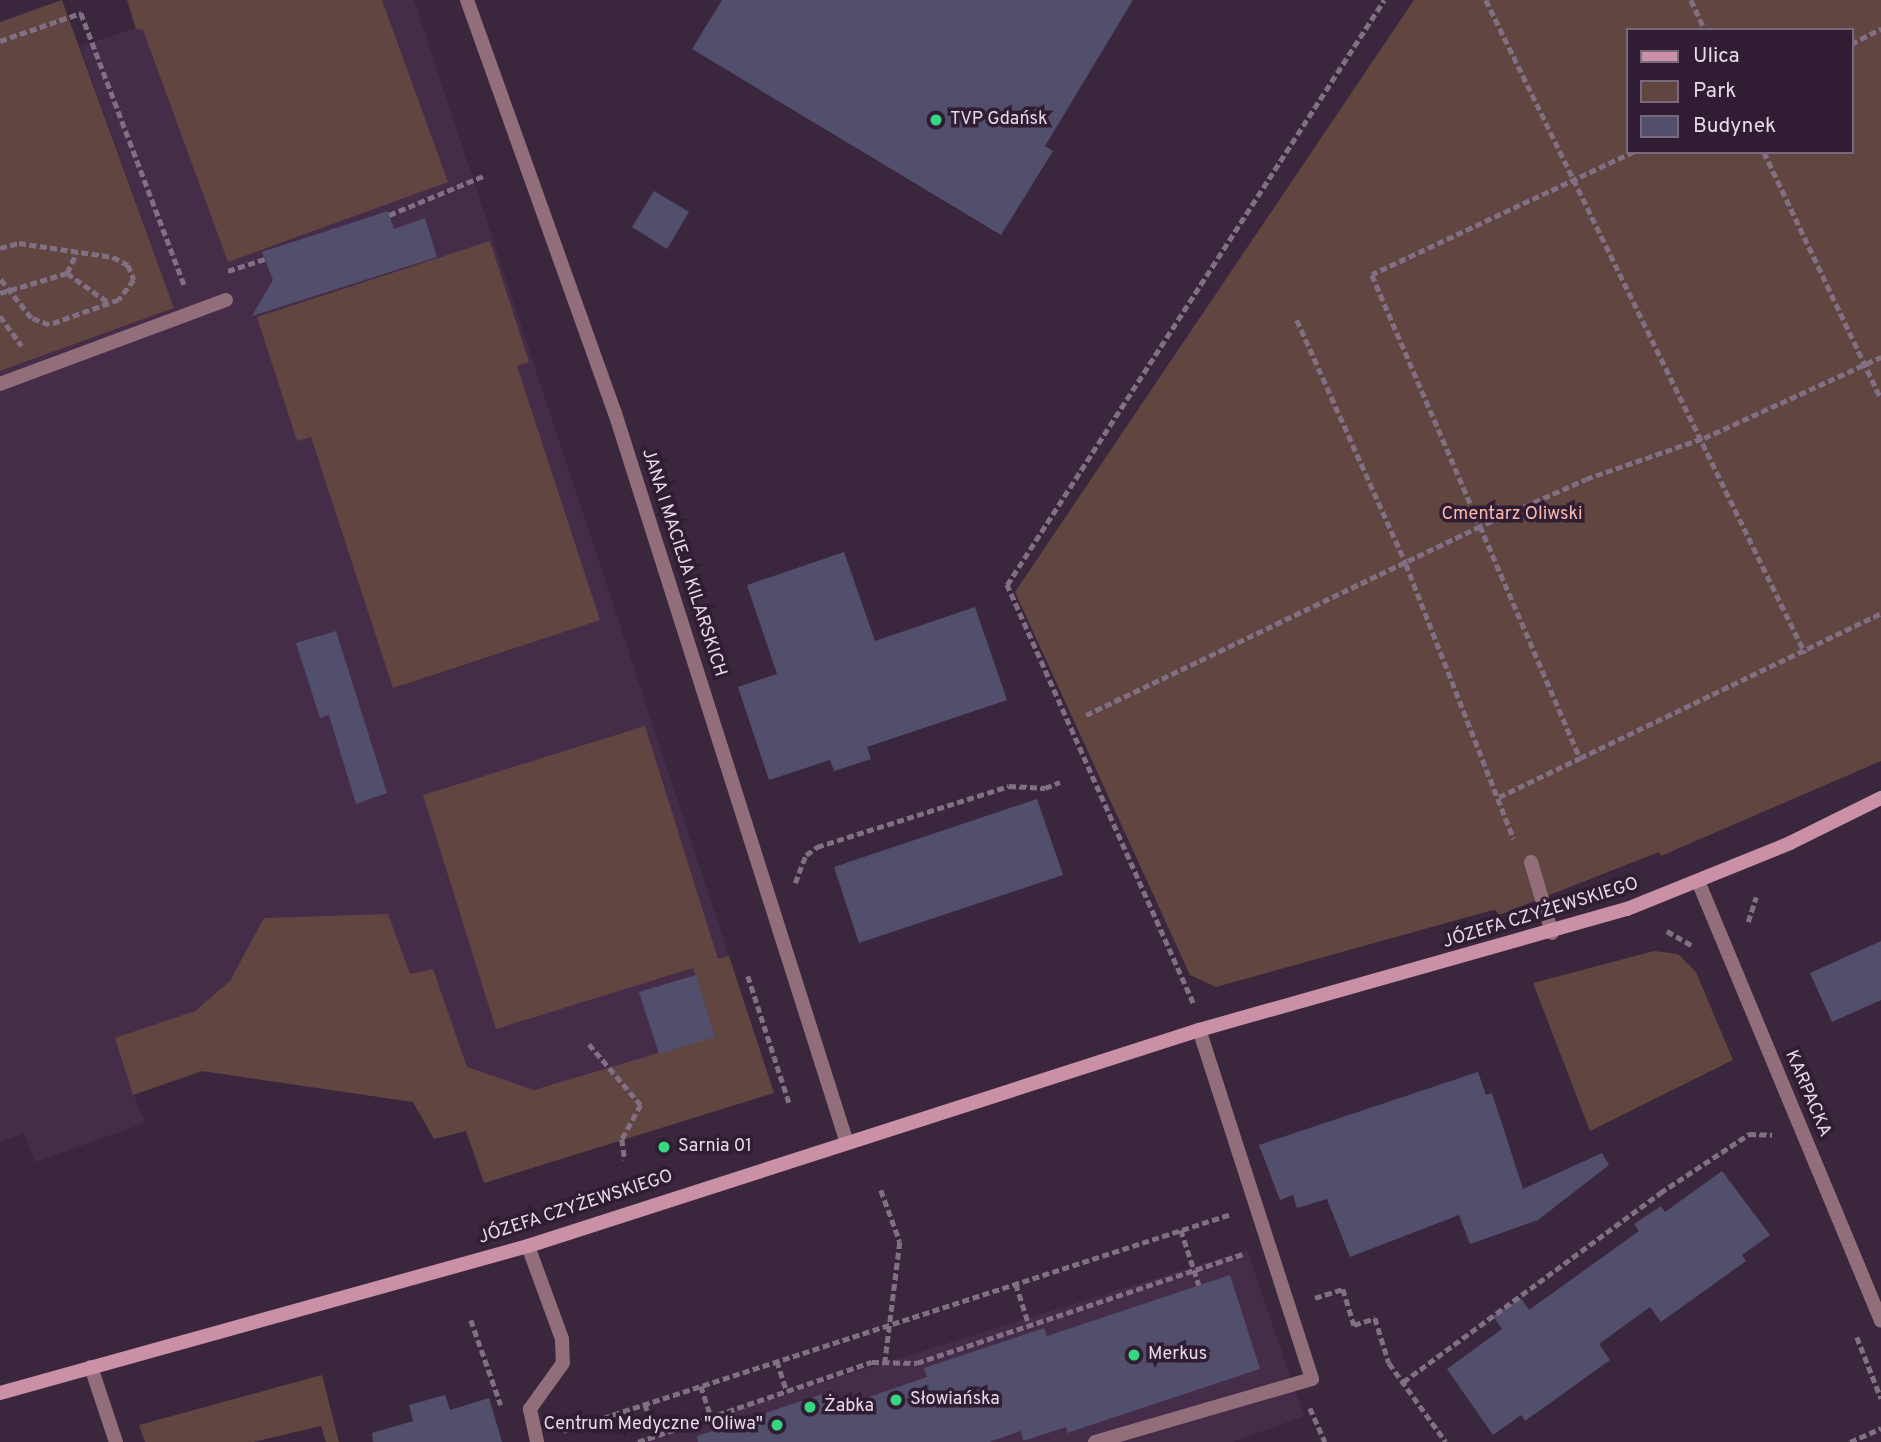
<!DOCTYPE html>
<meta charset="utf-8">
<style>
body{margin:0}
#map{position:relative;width:1881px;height:1442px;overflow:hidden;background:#3a273d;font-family:Overpass,sans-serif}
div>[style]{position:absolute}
.built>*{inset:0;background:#452d49}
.green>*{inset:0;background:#614540}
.building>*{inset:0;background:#524f6c}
.path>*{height:4.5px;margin-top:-2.25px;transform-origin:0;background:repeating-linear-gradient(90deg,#817083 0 7px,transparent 0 10.5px)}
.lane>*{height:14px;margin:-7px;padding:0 7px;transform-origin:7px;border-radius:7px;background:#926e7a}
.street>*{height:14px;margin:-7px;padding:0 7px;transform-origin:7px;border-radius:7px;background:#926e7a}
.secondary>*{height:14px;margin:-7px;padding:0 7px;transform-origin:7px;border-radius:7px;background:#ca90a5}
.dots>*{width:19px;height:19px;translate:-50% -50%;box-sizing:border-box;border:4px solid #301d33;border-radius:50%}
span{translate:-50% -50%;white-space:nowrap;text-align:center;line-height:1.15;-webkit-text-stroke:7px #301d33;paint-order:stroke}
.poi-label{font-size:18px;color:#e7dae9}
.left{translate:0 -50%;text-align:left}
.right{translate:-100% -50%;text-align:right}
.park-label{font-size:18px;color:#fcb9ae}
.street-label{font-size:18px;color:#e7dae9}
.legend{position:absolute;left:1626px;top:28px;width:228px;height:126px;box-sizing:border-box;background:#301d33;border:2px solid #79697c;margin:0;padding:9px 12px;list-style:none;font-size:21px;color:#e7dae9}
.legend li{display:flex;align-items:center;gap:14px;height:35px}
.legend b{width:35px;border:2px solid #79697c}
</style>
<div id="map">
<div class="built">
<i style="clip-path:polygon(223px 0,414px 0,774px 1093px,484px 1183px,466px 1131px,434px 1139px,413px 1102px,202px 1071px,134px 1095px,145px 1123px,35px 1162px,24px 1133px,0 1142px,0 371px,174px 308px,80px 46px)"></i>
<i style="clip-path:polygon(1247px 1250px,1304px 1416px,1233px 1442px,631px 1442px)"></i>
</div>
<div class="green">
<i style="clip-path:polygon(62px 0,174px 308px,0 371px,0 22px)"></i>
<i style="clip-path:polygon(127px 0,382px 0,448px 182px,228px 262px,143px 30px,136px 29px)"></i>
<i style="clip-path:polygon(evenodd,1414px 0,1881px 0,1881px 761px,1661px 856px,1659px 852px,1496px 916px,1493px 910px,1216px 987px,1190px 975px,1015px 592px,1414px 0,1627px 30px,1851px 30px,1851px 152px,1627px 152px,1627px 30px)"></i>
<i style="clip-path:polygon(490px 241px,529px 362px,517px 366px,600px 620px,393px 688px,311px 437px,297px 441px,257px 317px)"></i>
<i style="clip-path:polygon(645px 726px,718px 959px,729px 956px,774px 1093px,484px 1183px,466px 1131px,434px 1139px,413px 1102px,202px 1071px,133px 1095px,115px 1038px,195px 1011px,230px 981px,264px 918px,388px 914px,410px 974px,433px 969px,467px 1067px,534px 1090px,715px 1036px,693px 968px,496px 1029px,423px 795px)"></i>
<i style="clip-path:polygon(1654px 951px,1678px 954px,1696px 972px,1733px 1060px,1590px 1131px,1533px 983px)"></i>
<i style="clip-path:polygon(322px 1375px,339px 1442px,326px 1442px,321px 1426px,253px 1442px,145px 1442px,139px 1425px)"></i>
</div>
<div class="building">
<i style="clip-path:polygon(722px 0,1133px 0,1045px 146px,1053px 151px,1001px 235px,692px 49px)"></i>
<i style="clip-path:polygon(654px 191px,689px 212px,667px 249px,632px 227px)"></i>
<i style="clip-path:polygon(388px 211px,394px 229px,425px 218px,437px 257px,252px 316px,273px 280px,262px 252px)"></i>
<i style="clip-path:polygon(844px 552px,875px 641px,975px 607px,1007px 700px,867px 747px,871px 759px,834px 771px,830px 760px,769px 780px,738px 687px,777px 674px,747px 585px)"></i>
<i style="clip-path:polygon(336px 631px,387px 793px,356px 804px,329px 715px,320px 718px,296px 643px)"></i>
<i style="clip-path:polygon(1037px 799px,1063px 875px,859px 943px,834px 867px)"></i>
<i style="clip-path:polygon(1881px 941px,1881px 1000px,1832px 1022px,1810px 973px)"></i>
<i style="clip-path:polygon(696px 975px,715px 1037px,659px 1054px,639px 992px)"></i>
<i style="clip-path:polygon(1478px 1072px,1486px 1095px,1492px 1093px,1523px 1189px,1602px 1153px,1609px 1165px,1538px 1220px,1470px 1244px,1459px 1215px,1350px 1257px,1327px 1199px,1297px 1208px,1293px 1195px,1280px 1200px,1259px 1145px)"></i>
<i style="clip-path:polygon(1722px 1171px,1770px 1235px,1742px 1255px,1746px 1261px,1661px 1322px,1650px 1307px,1599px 1344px,1610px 1360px,1525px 1421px,1521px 1415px,1493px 1435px,1447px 1369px,1502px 1329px,1493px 1316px,1521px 1298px,1529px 1310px,1639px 1231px,1634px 1224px,1661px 1206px,1665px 1212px)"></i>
<i style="clip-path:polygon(1230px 1275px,1260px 1369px,1067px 1433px,1066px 1427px,1023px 1441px,1021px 1431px,989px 1442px,698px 1442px,697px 1436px,822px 1394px,828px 1411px,927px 1377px,924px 1368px,1044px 1328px,1047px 1336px)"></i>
<i style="clip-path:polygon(445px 1395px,450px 1410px,489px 1398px,502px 1442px,373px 1442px,372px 1433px,413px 1421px,409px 1405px)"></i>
</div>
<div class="path">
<i style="left:1486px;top:0;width:727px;rotate:63.96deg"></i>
<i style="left:1691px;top:0;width:33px;rotate:65deg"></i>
<i style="left:0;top:41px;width:86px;rotate:-19.1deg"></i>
<i style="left:81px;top:13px;width:293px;rotate:69.2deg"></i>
<i style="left:1851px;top:44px;width:34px;rotate:-27deg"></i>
<i style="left:1634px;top:152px;width:289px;rotate:154.9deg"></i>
<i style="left:1372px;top:275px;width:526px;rotate:66.7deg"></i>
<i style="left:1580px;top:758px;width:334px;rotate:-25.7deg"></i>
<i style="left:1764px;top:152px;width:272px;rotate:64.6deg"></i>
<i style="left:389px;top:215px;width:102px;rotate:-22.5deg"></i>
<i style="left:0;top:248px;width:20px;rotate:-15deg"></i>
<i style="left:19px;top:243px;width:95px;rotate:8.5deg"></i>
<i style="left:113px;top:257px;width:17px;rotate:28deg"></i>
<i style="left:128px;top:265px;width:16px;rotate:68deg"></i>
<i style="left:134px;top:280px;width:25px;rotate:127deg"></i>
<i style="left:119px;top:300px;width:74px;rotate:160.3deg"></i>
<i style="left:49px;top:325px;width:19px;rotate:-159deg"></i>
<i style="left:31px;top:318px;width:50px;rotate:-128.5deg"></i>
<i style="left:228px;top:271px;width:39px;rotate:-18deg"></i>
<i style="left:67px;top:273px;width:23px;rotate:-65deg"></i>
<i style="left:0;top:293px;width:70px;rotate:-16.6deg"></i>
<i style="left:67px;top:273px;width:52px;rotate:35.5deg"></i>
<i style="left:0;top:316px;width:37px;rotate:54deg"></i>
<i style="left:1297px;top:320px;width:267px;rotate:65.9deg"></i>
<i style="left:1406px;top:564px;width:295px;rotate:68.6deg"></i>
<i style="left:1086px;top:715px;width:433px;rotate:-25.6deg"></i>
<i style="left:1476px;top:528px;width:120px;rotate:-24deg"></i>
<i style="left:1586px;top:479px;width:125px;rotate:-19.2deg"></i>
<i style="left:1704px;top:438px;width:195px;rotate:-24.6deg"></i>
<i style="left:1499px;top:797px;width:90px;rotate:-25.7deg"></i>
<i style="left:795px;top:883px;width:30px;rotate:-69deg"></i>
<i style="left:806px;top:855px;width:14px;rotate:-36deg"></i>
<i style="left:817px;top:847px;width:201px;rotate:-17.6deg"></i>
<i style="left:1009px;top:786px;width:36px;rotate:3deg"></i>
<i style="left:1045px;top:788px;width:16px;rotate:-22deg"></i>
<i style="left:1748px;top:922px;width:26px;rotate:-72deg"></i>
<i style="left:1667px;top:931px;width:30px;rotate:30deg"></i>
<i style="left:748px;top:976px;width:136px;rotate:72deg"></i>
<i style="left:1193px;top:1003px;width:458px;rotate:-114deg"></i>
<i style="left:1007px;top:585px;width:696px;rotate:-57.2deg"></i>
<i style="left:589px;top:1044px;width:80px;rotate:49.6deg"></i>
<i style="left:641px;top:1105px;width:39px;rotate:119deg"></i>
<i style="left:622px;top:1139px;width:21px;rotate:82deg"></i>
<i style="left:881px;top:1190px;width:55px;rotate:69.9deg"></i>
<i style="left:900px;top:1242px;width:121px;rotate:97.1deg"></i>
<i style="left:1181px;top:1230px;width:58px;rotate:71.9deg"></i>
<i style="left:1016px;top:1284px;width:43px;rotate:72.4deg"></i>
<i style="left:1315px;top:1298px;width:29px;rotate:-18deg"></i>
<i style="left:1343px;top:1289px;width:38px;rotate:73deg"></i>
<i style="left:1354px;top:1325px;width:22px;rotate:-18deg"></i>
<i style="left:1375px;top:1318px;width:47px;rotate:72.7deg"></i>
<i style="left:1389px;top:1363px;width:97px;rotate:54.2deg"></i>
<i style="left:471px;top:1320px;width:90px;rotate:70.6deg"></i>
<i style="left:1857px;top:1337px;width:66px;rotate:68.5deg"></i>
<i style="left:777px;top:1361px;width:32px;rotate:72deg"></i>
<i style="left:1403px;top:1382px;width:319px;rotate:-36.3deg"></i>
<i style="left:1660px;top:1193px;width:107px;rotate:-33.5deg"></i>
<i style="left:1749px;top:1134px;width:23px;rotate:2deg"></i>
<i style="left:701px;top:1386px;width:33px;rotate:72deg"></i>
<i style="left:645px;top:1404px;width:34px;rotate:71deg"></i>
<i style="left:1310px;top:1408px;width:37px;rotate:66deg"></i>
<i style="left:563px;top:1431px;width:702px;rotate:-18deg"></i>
<i style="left:638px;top:1442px;width:247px;rotate:-18.9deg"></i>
<i style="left:872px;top:1362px;width:45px;rotate:1.3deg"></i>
<i style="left:917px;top:1363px;width:344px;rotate:-18.5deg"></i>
<i style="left:1850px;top:1442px;width:34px;rotate:-24deg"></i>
</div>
<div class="lane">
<i style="left:467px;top:0;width:439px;rotate:70.3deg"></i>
<i style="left:615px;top:413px;width:766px;rotate:72.37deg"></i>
<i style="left:1531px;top:862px;width:74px;rotate:73.5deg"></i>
<i style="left:528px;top:1246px;width:99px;rotate:69.9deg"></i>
<i style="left:562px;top:1339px;width:24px;rotate:88deg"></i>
<i style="left:563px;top:1363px;width:57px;rotate:125.7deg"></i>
<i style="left:530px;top:1409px;width:34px;rotate:78deg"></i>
<i style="left:1095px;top:1442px;width:226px;rotate:-16.2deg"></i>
<i style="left:1312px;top:1379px;width:367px;rotate:-107.9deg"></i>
</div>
<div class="street">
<i style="left:0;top:384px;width:241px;rotate:-20.4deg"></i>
<i style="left:1698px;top:881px;width:476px;rotate:67.4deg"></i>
<i style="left:91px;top:1367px;width:79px;rotate:71.6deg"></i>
</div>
<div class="secondary">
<i style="left:0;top:1393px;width:548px;rotate:-15.56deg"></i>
<i style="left:528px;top:1246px;width:705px;rotate:-17.84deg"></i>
<i style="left:1199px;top:1030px;width:445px;rotate:-15.8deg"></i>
<i style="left:1627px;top:909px;width:176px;rotate:-22deg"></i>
<i style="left:1790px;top:843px;width:102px;rotate:-26.3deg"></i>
</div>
<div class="dots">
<i style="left:936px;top:120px;background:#34d881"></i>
<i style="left:664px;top:1147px;background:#34d881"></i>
<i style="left:1134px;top:1355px;background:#34d881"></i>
<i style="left:896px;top:1400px;background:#34d881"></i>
<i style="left:810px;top:1407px;background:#34d881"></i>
<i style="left:777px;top:1425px;background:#34d881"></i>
</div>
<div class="poi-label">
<span class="left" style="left:950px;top:120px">TVP Gdańsk</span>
<span class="left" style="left:678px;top:1147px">Sarnia 01</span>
<span class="left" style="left:1148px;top:1355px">Merkus</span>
<span class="left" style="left:910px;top:1400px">Słowiańska</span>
<span class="left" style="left:824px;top:1407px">Żabka</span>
<span class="right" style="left:763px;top:1425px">Centrum Medyczne "Oliwa"</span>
</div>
<div class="park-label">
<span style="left:1512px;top:515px">Cmentarz Oliwski</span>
</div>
<div class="street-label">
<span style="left:683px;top:563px;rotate:72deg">JANA I MACIEJA KILARSKICH</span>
<span style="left:1541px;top:914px;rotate:-17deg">JÓZEFA CZYŻEWSKIEGO</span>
<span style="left:1807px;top:1094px;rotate:67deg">KARPACKA</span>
<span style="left:576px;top:1208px;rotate:-18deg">JÓZEFA CZYŻEWSKIEGO</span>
</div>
<ul class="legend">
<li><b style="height:9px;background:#ca90a5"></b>Ulica</li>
<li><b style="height:19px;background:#614540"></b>Park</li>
<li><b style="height:19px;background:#524f6c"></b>Budynek</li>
</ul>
</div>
